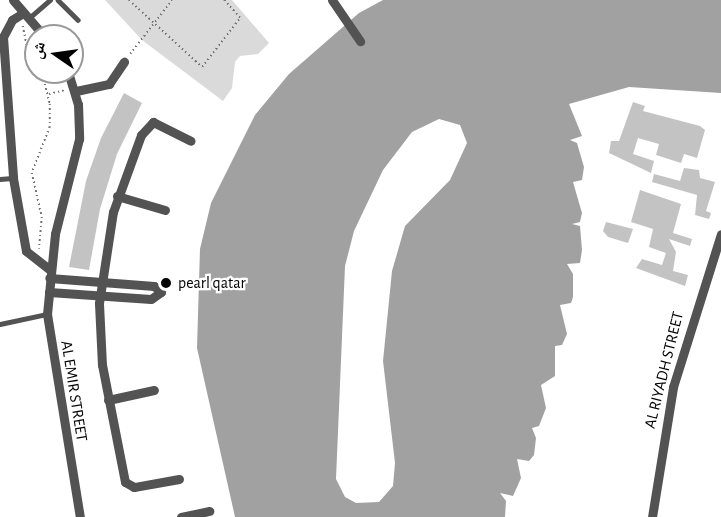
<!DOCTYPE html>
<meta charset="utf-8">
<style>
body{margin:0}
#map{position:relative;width:721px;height:517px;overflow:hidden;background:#fff;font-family:"Alegreya Sans","Noto Naskh Arabic",sans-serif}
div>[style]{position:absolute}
.green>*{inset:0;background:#dadada}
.water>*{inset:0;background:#a1a1a1}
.building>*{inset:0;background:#c3c3c3}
.path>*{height:1.5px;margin-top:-0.75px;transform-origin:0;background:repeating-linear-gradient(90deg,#757575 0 1.5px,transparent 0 4.5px)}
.service>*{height:4.5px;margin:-2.25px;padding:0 2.25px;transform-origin:2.25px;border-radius:2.25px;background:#535353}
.minor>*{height:9px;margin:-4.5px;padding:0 4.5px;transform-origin:4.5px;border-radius:4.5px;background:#535353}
.dots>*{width:16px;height:16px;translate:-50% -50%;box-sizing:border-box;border:3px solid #fff;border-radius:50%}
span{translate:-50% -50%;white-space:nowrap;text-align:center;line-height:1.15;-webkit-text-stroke:4.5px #fff;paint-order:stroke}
.poi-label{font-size:16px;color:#000}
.left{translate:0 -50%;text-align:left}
.street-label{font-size:16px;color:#000}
.north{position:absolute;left:24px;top:24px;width:60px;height:60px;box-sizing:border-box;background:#fff;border:2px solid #999;border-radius:50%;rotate:283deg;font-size:16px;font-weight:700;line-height:24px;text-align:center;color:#000}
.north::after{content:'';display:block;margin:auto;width:21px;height:27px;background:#000;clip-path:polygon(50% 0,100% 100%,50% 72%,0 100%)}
</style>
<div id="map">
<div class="green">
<i style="clip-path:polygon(105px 0,232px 0,269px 43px,258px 54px,240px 56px,235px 62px,232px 88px,223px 101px,142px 40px)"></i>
</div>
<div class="water">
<i style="clip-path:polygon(evenodd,383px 0,721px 0,721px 93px,629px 87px,569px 104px,582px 136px,570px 140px,577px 143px,584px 167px,582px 180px,573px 182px,582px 213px,580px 222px,572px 224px,580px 226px,582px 250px,580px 263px,567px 264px,573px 274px,573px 297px,571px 303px,560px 305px,567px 334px,562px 345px,555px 346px,555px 376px,541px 385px,546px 408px,539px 426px,532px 428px,536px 438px,534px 455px,529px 461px,517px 459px,521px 478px,513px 496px,500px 493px,506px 501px,505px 517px,235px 517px,197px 348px,200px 249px,211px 203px,255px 115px,289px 74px,359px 13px,383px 0,439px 119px,460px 125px,467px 143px,450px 180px,405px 226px,392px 271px,383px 361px,395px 463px,393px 486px,379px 502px,356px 503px,345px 497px,336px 479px,345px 266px,354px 231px,383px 170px,412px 132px,439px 119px)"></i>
</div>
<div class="building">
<i style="clip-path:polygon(124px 93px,142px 103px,117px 154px,100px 209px,89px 270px,69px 267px,86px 181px,101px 138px)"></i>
<i style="clip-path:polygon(633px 102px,645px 106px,643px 111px,700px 126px,705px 130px,697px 158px,684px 154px,681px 163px,656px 155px,659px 144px,638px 138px,633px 154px,654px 161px,651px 173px,609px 153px,611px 141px,619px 141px)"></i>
<i style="clip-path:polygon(684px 168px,699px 170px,700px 178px,715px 182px,706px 211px,711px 213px,709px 219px,695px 215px,697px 195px,652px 182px,654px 174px,680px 181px)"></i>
<i style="clip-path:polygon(640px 190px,681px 204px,673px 233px,692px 239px,690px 246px,669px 239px,676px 252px,673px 271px,688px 275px,685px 286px,636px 268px,642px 259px,662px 265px,666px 253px,649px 247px,653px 229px,631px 222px)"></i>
<i style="clip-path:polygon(606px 222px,633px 229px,628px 243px,608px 237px,603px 231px)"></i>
</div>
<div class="path">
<i style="left:129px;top:0;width:99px;rotate:42.5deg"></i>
<i style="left:202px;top:67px;width:62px;rotate:-52.2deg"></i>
<i style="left:240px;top:18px;width:24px;rotate:-132deg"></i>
<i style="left:23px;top:26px;width:32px;rotate:79deg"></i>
<i style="left:29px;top:57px;width:31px;rotate:59deg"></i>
<i style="left:45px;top:84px;width:21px;rotate:76deg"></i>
<i style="left:50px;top:104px;width:23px;rotate:90deg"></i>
<i style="left:50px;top:127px;width:49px;rotate:111.4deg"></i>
<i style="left:32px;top:173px;width:45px;rotate:77.2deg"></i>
<i style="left:42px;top:217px;width:32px;rotate:95deg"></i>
<i style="left:130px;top:54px;width:68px;rotate:-52.1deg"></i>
<i style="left:49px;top:94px;width:16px;rotate:-14deg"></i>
</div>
<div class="service">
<i style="left:58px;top:0;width:28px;rotate:45deg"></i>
<i style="left:28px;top:19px;width:29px;rotate:-41deg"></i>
<i style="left:0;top:179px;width:12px;rotate:-5deg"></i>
<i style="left:0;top:324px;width:48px;rotate:-12deg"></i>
</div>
<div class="minor">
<i style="left:13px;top:0;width:48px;rotate:49.3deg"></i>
<i style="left:332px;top:0;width:50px;rotate:55.7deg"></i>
<i style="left:23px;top:13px;width:13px;rotate:148deg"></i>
<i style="left:12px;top:20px;width:19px;rotate:118deg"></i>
<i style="left:3px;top:37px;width:141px;rotate:85.9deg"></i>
<i style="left:13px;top:178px;width:74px;rotate:79.9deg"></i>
<i style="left:26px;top:251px;width:31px;rotate:38deg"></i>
<i style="left:68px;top:72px;width:34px;rotate:73deg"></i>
<i style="left:78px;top:104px;width:35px;rotate:88deg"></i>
<i style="left:79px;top:139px;width:98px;rotate:104.2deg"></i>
<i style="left:55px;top:234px;width:80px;rotate:95.7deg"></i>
<i style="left:47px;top:314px;width:206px;rotate:80.8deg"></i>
<i style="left:76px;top:91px;width:34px;rotate:-12deg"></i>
<i style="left:109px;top:84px;width:27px;rotate:-56deg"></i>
<i style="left:117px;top:196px;width:50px;rotate:16.3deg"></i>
<i style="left:49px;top:292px;width:102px;rotate:3.9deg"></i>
<i style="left:151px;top:299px;width:12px;rotate:-35deg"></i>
<i style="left:161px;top:292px;width:9px;rotate:-139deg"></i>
<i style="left:154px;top:286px;width:105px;rotate:-175.6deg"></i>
<i style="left:108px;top:400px;width:47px;rotate:-12.3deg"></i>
<i style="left:179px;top:479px;width:46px;rotate:169.9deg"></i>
<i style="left:134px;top:487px;width:10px;rotate:-151deg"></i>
<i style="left:125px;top:482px;width:119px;rotate:-101.1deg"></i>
<i style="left:102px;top:365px;width:62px;rotate:-92.8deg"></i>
<i style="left:99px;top:303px;width:92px;rotate:-81.3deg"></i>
<i style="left:113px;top:212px;width:82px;rotate:-70deg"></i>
<i style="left:141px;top:135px;width:18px;rotate:-47deg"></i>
<i style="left:153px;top:122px;width:42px;rotate:26.6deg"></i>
<i style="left:181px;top:517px;width:29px;rotate:-12deg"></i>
<i style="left:652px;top:517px;width:132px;rotate:-80.8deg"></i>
<i style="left:673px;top:387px;width:160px;rotate:-72.6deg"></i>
</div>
<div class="dots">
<i style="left:166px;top:283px;background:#000"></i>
</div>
<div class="poi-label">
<span class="left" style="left:178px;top:283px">pearl qatar</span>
</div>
<div class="street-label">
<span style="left:664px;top:370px;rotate:-76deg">AL RIYADH STREET</span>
<span style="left:74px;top:391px;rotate:81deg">AL EMIR STREET</span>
</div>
<div class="north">ش</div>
</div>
